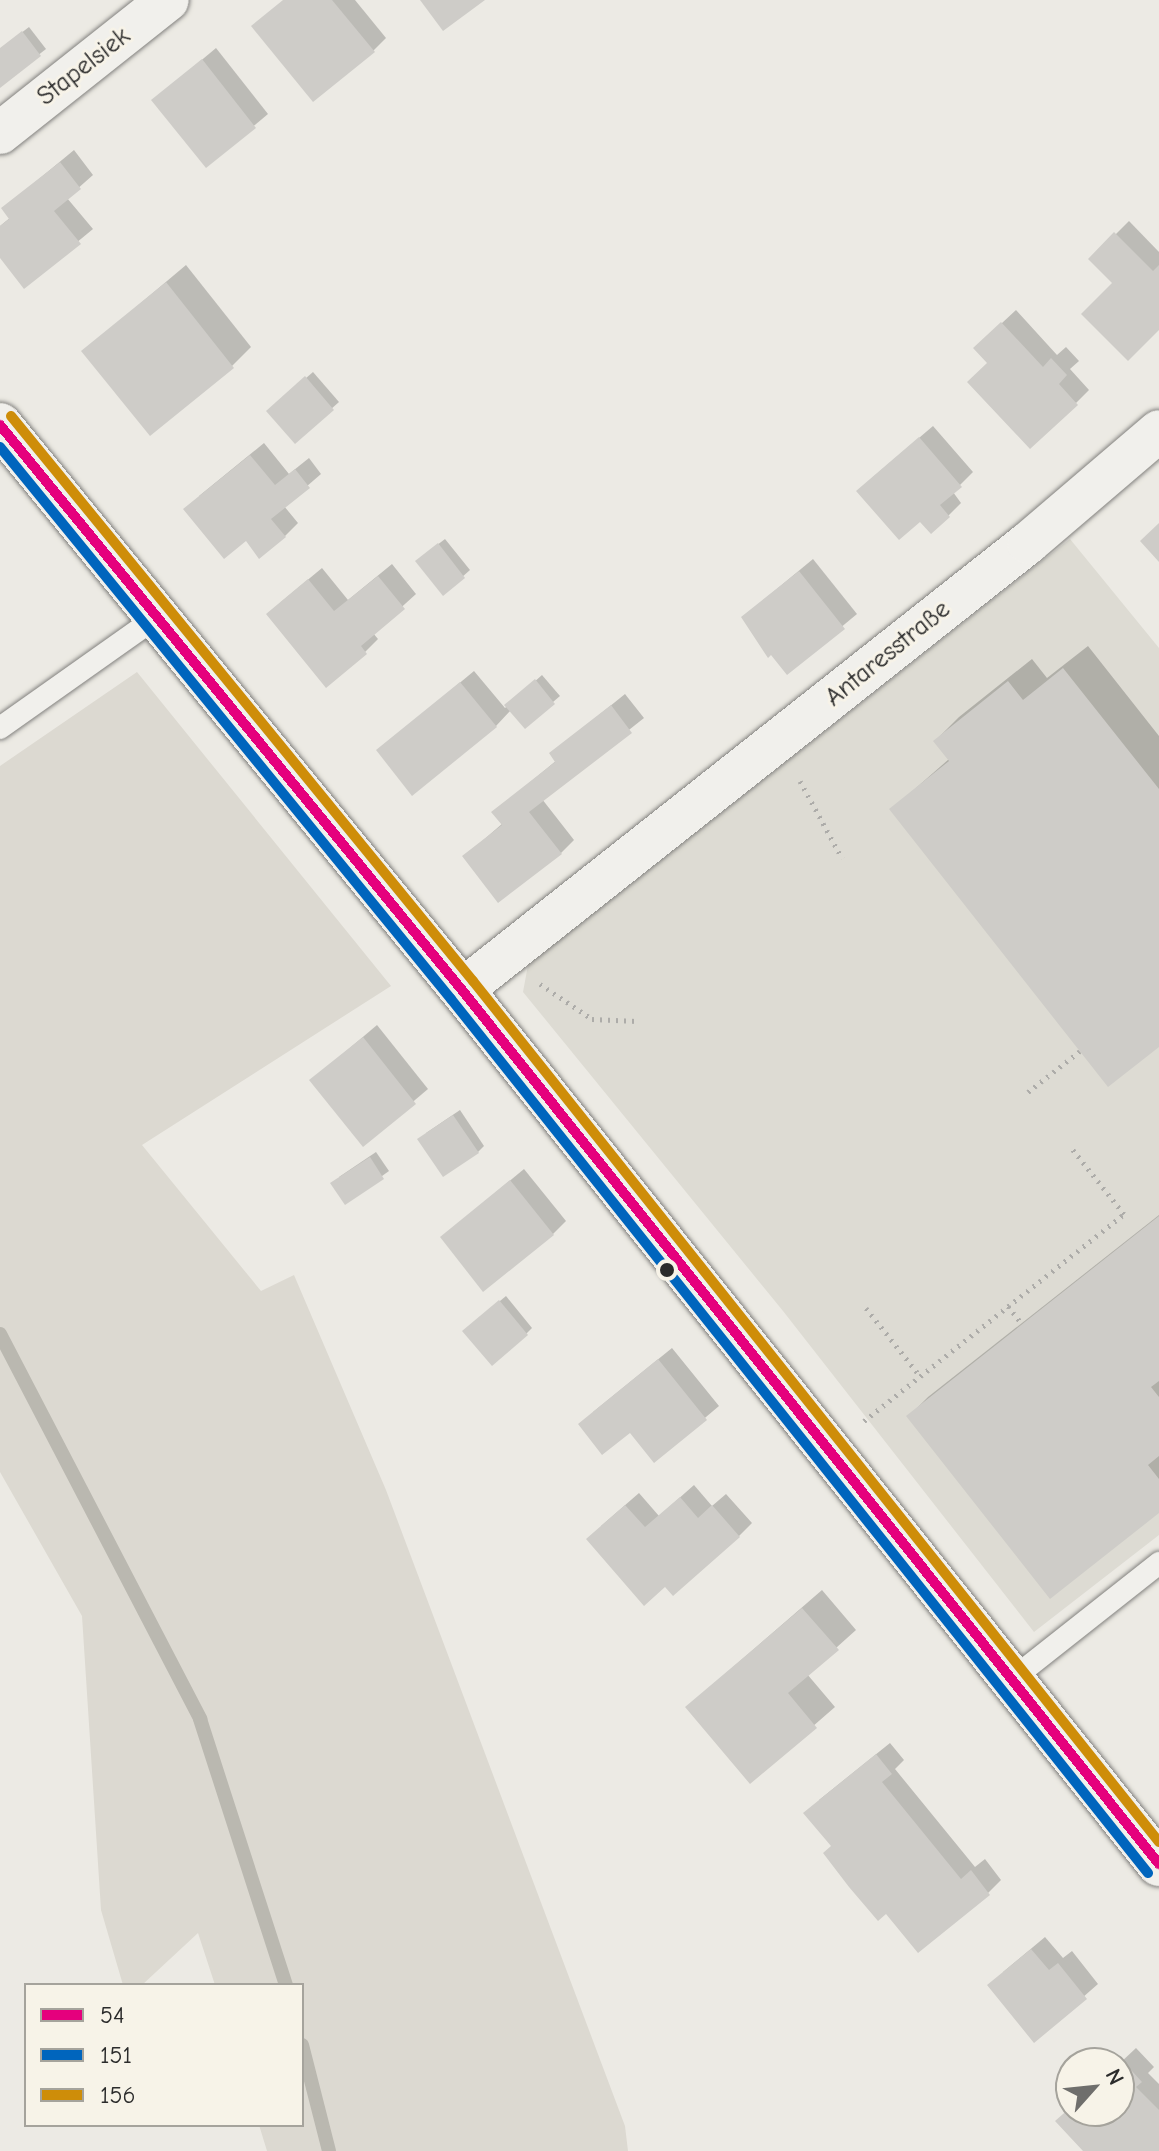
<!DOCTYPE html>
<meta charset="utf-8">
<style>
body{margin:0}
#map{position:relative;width:1159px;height:2151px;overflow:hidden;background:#eceae4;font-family:"Comic Neue",sans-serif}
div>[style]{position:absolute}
.built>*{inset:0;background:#dddbd3}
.green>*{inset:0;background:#dcd9d1}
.shadow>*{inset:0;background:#0003}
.stream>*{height:14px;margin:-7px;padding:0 7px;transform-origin:7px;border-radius:7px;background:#bab8b0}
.building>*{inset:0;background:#ceccc8}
.path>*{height:5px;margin-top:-2.5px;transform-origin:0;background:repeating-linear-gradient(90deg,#adaca9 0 2px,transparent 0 8px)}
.roads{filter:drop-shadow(0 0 2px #82817e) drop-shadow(0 0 2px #82817e)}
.lane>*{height:22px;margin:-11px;padding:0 11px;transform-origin:11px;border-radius:11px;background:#f1f0ec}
.street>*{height:42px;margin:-21px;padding:0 21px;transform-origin:21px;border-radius:21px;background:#f1f0ec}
.secondary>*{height:44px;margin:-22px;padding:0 22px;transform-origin:22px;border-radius:22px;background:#f1f0ec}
.bus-1>*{height:10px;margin:-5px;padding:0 5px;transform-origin:5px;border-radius:5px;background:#e5007d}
.bus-2>*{height:10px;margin:-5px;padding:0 5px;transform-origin:5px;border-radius:5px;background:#0065bd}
.bus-3>*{height:10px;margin:-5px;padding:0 5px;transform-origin:5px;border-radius:5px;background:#ce8d09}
.dots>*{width:22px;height:22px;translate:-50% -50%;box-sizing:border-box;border:4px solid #f7f3e8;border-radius:50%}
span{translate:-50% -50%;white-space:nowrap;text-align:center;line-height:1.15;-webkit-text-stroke:6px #f7f3e8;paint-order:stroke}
.street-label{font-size:26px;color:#2b2b2b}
.legend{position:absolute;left:24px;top:1983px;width:280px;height:144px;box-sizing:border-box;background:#f7f3e8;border:2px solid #a5a39c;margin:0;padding:10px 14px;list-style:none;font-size:24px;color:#2b2b2b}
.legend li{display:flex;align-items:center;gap:16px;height:40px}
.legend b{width:40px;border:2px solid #a5a39c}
.north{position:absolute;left:1055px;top:2047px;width:80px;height:80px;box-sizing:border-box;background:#f7f3e8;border:2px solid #a5a39c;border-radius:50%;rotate:63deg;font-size:22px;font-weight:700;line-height:32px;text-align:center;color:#2b2b2b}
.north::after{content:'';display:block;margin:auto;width:28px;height:36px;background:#6f6e6c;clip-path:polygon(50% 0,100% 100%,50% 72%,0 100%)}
</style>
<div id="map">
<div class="built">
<i style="clip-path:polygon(1070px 539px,1159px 648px,1159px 1535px,1034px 1632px,783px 1311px,523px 992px,528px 965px)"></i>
</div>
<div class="green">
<i style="clip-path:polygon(137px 672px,391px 986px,142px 1145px,261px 1291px,294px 1275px,386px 1490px,625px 2126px,628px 2151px,267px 2151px,259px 2125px,302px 2125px,302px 1985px,215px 1985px,198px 1933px,142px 1985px,123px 1985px,101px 1910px,82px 1616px,0 1472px,0 766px)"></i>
</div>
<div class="shadow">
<i style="clip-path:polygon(283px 0,355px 0,386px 38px,373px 51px)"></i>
<i style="clip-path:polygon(29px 27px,46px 49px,0 85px,0 49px)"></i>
<i style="clip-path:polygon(216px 48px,268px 114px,206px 166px,154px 100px)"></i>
<i style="clip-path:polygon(74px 150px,93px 175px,67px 198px,93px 229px,24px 286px,0 255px,0 226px,11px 217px,4px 208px)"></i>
<i style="clip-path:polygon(1129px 221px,1159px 252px,1159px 327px,1091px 259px)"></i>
<i style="clip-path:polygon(186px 265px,251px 347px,232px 366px,84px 351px)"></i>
<i style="clip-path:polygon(1016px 310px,1057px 355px,1066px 347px,1079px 361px,1070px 369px,1089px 390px,1076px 403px,989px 363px,988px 336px)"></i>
<i style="clip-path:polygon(313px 372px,339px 402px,295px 441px,275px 405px)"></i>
<i style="clip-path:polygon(933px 426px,973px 472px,953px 492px,961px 503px,948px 516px,920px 519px,872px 478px)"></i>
<i style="clip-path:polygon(264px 443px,289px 474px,309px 458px,321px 474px,284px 506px,298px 523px,285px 536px,246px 538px,199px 496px)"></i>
<i style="clip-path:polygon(445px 539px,470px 570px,444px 593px,424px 555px)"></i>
<i style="clip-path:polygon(813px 559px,857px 614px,787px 672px,743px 617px)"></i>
<i style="clip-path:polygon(392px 564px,416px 594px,373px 633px,378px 639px,365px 652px,281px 602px,322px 568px,348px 600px)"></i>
<i style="clip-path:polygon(1088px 646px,1159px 736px,1159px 1045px,892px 809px,949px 759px,935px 741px,959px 717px,1032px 659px,1047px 678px)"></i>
<i style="clip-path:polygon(474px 671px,505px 708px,542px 675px,560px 696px,525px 726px,511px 710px,496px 726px,379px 750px)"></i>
<i style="clip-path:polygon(625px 694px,644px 718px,542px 799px,574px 840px,561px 853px,465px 856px,503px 823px,494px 812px,557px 760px,552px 753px)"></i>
<i style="clip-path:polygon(377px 1025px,428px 1089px,363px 1144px,312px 1080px)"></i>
<i style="clip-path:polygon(460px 1110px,484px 1146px,478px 1152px,426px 1133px)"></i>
<i style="clip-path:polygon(376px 1152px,389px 1171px,346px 1202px,339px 1177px)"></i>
<i style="clip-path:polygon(524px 1169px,566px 1221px,553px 1234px,442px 1237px)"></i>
<i style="clip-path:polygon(1159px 1215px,1159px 1511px,909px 1416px,928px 1397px)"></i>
<i style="clip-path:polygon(506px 1296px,532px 1328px,526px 1334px,471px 1325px)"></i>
<i style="clip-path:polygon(672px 1348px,719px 1406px,654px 1461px,630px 1430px,593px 1412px)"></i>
<i style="clip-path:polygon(694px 1485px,712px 1506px,726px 1494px,752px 1523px,739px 1536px,601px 1526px,639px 1493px,659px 1516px)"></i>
<i style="clip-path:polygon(822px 1590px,856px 1630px,807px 1674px,835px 1707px,750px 1781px,687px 1707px)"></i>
<i style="clip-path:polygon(890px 1743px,904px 1760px,895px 1769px,975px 1867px,985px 1859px,1001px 1880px,988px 1893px,833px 1846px,819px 1800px)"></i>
<i style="clip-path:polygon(1045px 1937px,1063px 1958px,1072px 1951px,1098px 1984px,1034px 2040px,1003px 1972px)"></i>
<i style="clip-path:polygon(1136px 2048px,1154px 2067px,1148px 2073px,1159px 2084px,1159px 2151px,1085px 2151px,1058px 2121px,1071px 2108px,1119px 2111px,1119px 2064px)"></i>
</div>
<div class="stream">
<i style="left:0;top:1334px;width:434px;rotate:62.5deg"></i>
<i style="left:200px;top:1719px;width:280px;rotate:72.1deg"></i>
<i style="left:302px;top:2045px;width:109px;rotate:75.7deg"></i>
</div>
<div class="building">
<i style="clip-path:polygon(283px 0,332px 0,375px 52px,313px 102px,251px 26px)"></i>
<i style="clip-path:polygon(420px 0,485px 0,443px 31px)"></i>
<i style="clip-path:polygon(22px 31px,41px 56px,0 88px,0 48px)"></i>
<i style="clip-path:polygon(202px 59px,256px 128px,206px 168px,151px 100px)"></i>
<i style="clip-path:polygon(60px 162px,81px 189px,54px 211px,81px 244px,24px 289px,0 258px,0 226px,9px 219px,1px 208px)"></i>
<i style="clip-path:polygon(1114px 232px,1153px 271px,1159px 265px,1159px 330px,1128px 361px,1081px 314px,1112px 283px,1088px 259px)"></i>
<i style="clip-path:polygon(166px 282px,234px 368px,150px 436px,81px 351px)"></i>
<i style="clip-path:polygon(1001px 322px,1043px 367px,1051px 358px,1067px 375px,1059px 384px,1078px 405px,1030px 449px,967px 382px,987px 363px,973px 348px)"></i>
<i style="clip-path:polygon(305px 376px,334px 410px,295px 444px,266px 411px)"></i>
<i style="clip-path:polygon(919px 437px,962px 487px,940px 505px,950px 517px,931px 534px,920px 522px,899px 540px,856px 491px)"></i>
<i style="clip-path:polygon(250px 455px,275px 485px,295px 469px,310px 488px,271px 519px,286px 537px,259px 559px,246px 541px,224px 559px,183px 509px)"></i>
<i style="clip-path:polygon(1159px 523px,1159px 562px,1140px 541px)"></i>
<i style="clip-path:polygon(438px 543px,465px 578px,443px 596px,415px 561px)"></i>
<i style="clip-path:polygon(799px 571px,845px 629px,787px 675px,771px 655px,768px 658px,741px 617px)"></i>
<i style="clip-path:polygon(378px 576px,405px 609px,361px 646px,367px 654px,326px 688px,266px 614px,308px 579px,334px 611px)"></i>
<i style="clip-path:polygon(1063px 668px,1159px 789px,1159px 1047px,1108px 1087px,889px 809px,949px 761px,933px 741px,1008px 681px,1023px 700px)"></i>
<i style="clip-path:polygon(535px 679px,555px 704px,525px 729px,504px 705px)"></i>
<i style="clip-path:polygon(460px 682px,497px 727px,412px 796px,376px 750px)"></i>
<i style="clip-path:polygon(611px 705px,632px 733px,529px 812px,562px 854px,498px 903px,462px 856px,502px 825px,491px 812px,555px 762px,549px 753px)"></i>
<i style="clip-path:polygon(363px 1037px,416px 1104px,363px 1147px,309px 1080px)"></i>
<i style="clip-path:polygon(453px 1115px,479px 1153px,443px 1177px,417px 1139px)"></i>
<i style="clip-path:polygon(370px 1157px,384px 1179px,345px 1205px,330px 1183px)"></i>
<i style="clip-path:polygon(510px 1180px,554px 1235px,483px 1292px,440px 1237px)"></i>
<i style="clip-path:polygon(1159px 1216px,1159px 1381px,1151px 1387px,1159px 1397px,1159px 1456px,1148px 1465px,1159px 1479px,1159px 1513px,1050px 1599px,906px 1416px)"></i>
<i style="clip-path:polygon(499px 1300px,528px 1335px,492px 1366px,462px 1331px)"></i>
<i style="clip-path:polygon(658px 1359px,707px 1420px,654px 1463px,630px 1433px,602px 1455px,578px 1424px)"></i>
<i style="clip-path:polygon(680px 1497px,698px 1518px,712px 1505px,740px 1537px,673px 1596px,665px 1587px,644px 1606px,586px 1539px,625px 1505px,645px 1527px)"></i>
<i style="clip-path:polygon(802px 1608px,839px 1650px,788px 1693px,817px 1728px,750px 1784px,685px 1707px)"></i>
<i style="clip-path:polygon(876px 1754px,892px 1774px,882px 1782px,961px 1879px,971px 1870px,990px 1895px,918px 1953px,886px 1914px,878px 1921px,849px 1887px,823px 1853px,831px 1846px,803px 1813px)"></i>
<i style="clip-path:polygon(1031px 1949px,1049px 1970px,1058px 1963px,1087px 1999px,1034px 2043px,987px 1985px)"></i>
<i style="clip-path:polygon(1122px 2060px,1142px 2082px,1136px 2087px,1159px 2110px,1159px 2151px,1083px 2151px,1055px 2121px,1071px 2107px,1071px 2111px,1119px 2111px)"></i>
</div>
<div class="path">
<i style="left:800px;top:781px;width:88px;rotate:61.4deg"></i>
<i style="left:540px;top:984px;width:63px;rotate:33.9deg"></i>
<i style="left:592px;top:1019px;width:45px;rotate:2.5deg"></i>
<i style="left:1028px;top:1092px;width:66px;rotate:-38.3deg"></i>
<i style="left:1008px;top:1306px;width:23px;rotate:52deg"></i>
<i style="left:866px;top:1308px;width:87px;rotate:51.5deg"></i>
<i style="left:864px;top:1421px;width:332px;rotate:-38.5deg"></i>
<i style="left:1124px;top:1214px;width:87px;rotate:-128.5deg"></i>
</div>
<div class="roads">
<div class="lane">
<i style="left:0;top:728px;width:192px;rotate:-35.3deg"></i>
<i style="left:1011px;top:1680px;width:189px;rotate:-38.3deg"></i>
</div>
<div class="street">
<i style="left:0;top:133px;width:214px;rotate:-38.4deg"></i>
<i style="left:462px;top:990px;width:721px;rotate:-38.3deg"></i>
<i style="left:1028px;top:543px;width:172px;rotate:-40.5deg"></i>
</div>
<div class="secondary">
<i style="left:0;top:425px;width:730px;rotate:50.73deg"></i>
<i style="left:462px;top:990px;width:1118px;rotate:51.43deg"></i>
</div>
</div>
<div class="bus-1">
<i style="left:0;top:425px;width:730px;rotate:50.73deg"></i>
<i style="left:462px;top:990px;width:1118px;rotate:51.43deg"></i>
</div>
<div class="bus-2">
<i style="left:0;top:447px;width:713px;rotate:50.75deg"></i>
<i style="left:451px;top:999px;width:1118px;rotate:51.43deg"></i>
</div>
<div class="bus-3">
<i style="left:11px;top:416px;width:730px;rotate:50.73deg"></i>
<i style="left:473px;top:981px;width:1101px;rotate:51.45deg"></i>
</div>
<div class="dots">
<i style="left:667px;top:1270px;background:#2b2b2b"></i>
</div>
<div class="street-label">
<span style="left:84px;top:67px;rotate:-38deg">Stapelsiek</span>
<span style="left:888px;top:654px;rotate:-39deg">Antaresstraße</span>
</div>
<ul class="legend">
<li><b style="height:10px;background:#e5007d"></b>54</li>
<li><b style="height:10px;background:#0065bd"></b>151</li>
<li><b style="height:10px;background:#ce8d09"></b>156</li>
</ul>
<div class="north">N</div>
</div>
